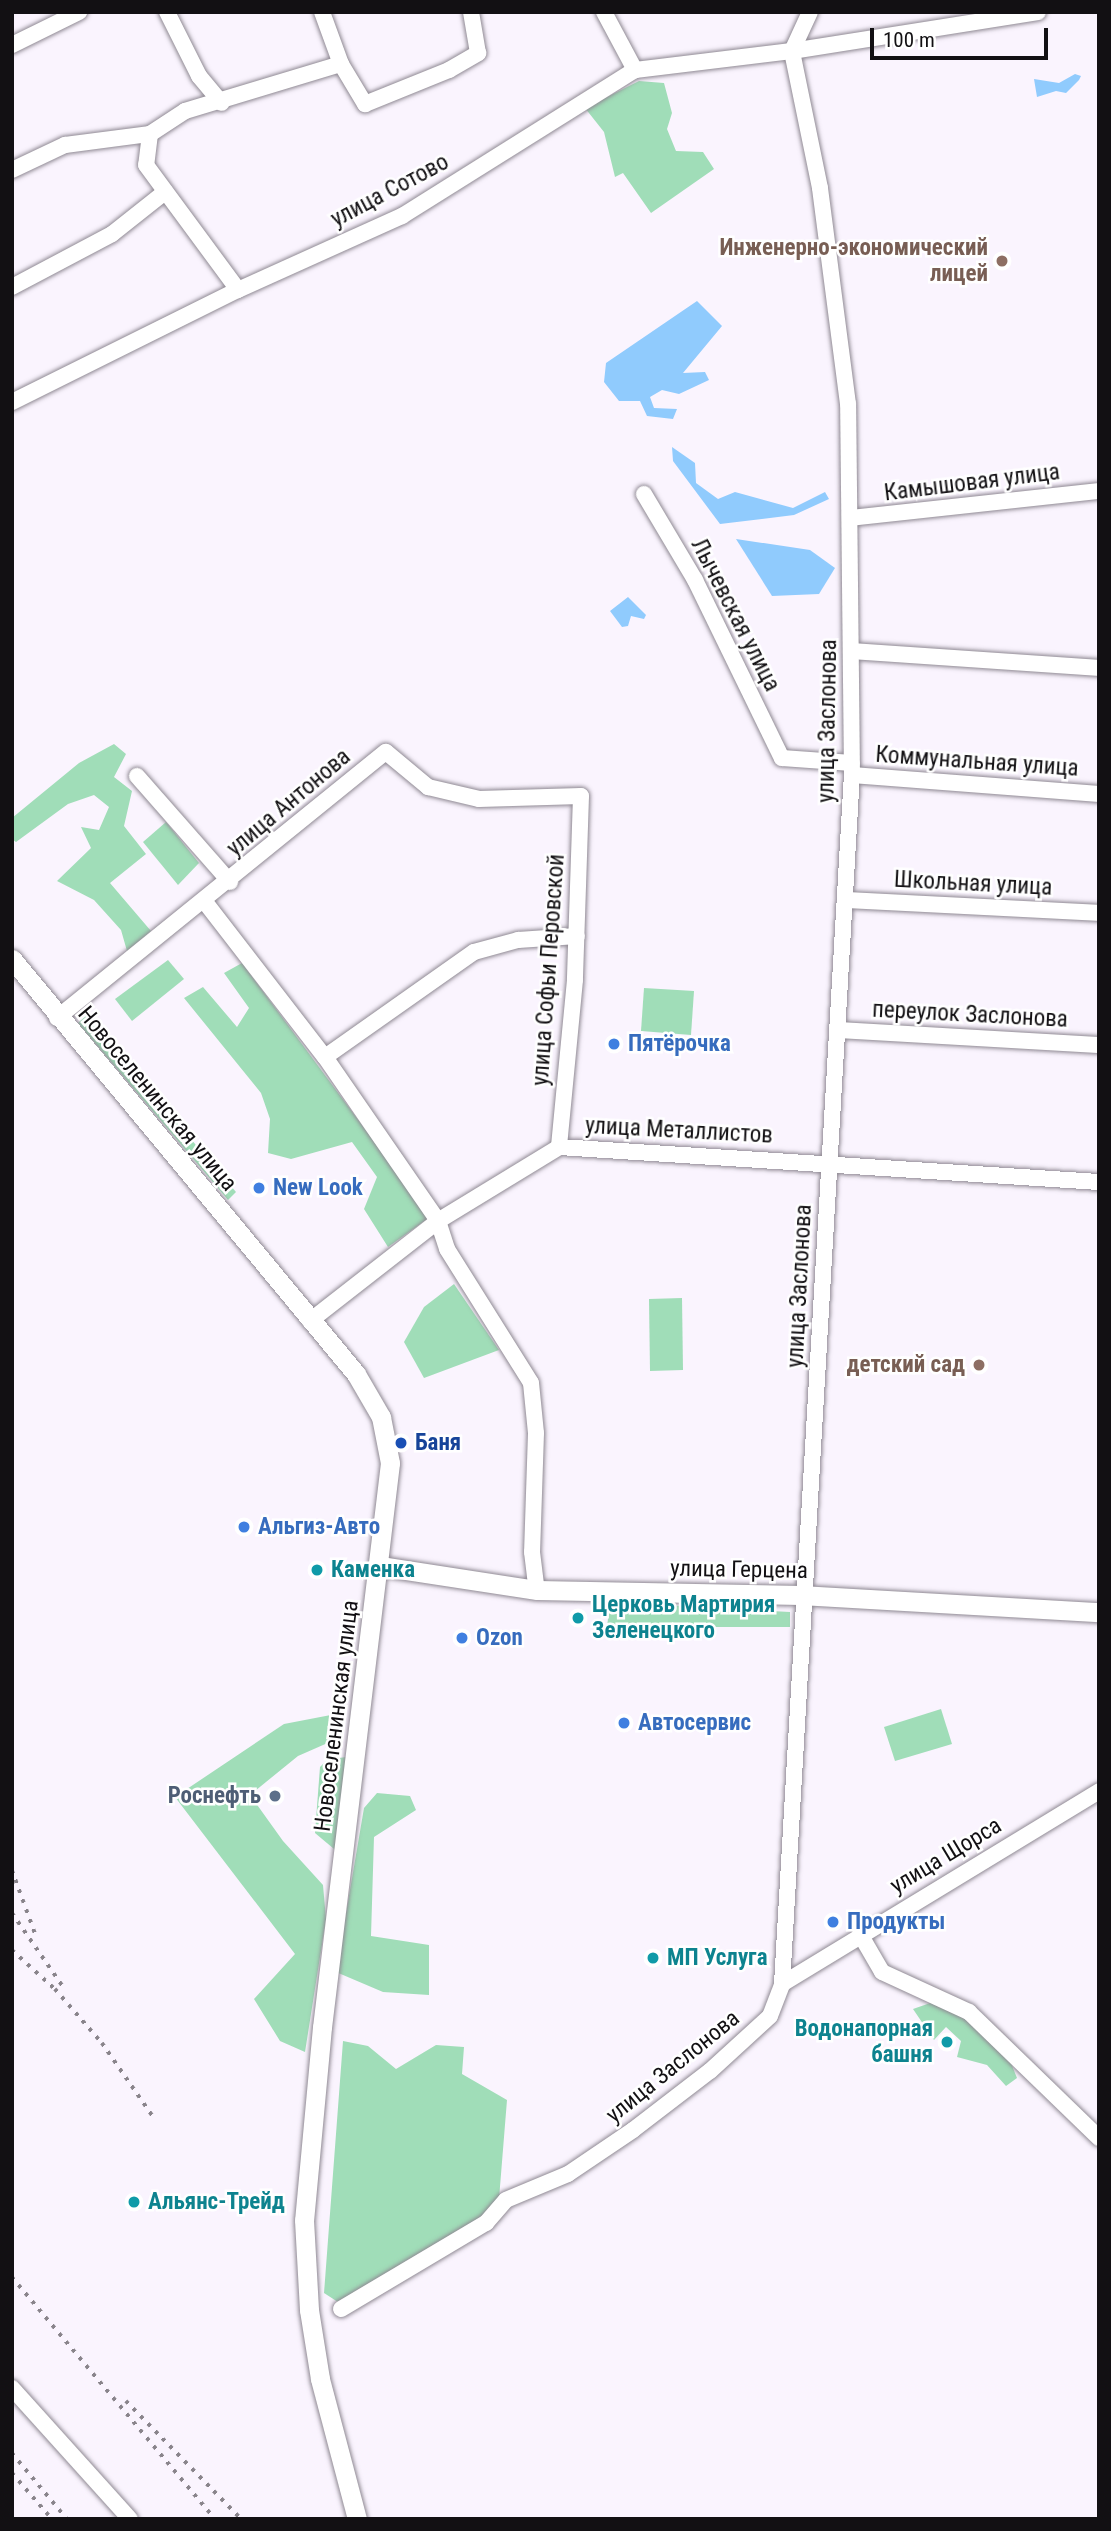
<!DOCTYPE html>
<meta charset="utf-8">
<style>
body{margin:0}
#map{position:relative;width:1111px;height:2531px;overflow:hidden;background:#faf4fe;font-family:"Roboto Condensed",sans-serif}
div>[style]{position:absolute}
.green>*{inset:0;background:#a0ddb8}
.water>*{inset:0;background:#90cbfd}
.roads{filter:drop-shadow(0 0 2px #8f8993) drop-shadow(0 0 2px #8f8993)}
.minor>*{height:16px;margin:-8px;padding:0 8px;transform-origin:8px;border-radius:8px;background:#fff}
.major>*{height:19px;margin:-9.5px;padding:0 9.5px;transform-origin:9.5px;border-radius:9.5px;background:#fff}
.rail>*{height:3.5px;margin-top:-1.75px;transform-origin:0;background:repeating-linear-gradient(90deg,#89848b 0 3.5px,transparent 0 10.5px)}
.dots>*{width:19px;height:19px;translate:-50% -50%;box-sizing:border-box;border:4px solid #fff;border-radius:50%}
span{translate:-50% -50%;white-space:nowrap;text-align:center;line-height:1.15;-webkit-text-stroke:5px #fff;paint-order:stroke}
.street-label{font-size:23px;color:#121013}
.education-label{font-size:23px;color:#785e54;font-weight:700}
.right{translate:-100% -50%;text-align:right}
.shop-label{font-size:23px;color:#366cbe;font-weight:700}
.left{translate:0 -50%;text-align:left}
.transit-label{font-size:23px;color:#164399;font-weight:700}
.culture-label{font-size:23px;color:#0d838f;font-weight:700}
.service-label{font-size:23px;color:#4e5e75;font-weight:700}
.frame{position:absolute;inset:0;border:14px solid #121013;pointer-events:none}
.scale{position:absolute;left:870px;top:28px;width:178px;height:32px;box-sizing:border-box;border:4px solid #121013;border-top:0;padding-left:9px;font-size:21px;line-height:24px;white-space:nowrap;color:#121013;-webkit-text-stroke:5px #fff;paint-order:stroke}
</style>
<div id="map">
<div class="green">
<i style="clip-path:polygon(639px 81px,664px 83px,672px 113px,667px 129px,676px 151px,703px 152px,714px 169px,651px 213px,623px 173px,615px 177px,604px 132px,585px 108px)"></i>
<i style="clip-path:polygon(114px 744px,126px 754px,114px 777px,132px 791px,124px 826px,146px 854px,110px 883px,151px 931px,127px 951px,121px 930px,94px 900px,57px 881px,91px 848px,81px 827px,99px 830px,109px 807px,94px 795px,68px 804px,16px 842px,12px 839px,12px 818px,79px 763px)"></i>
<i style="clip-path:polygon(166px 822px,199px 863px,178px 885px,143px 842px)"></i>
<i style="clip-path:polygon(168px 960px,184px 979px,132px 1021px,115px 999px)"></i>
<i style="clip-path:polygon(242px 963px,430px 1217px,388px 1247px,364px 1209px,377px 1177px,352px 1142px,291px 1159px,268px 1153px,270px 1119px,261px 1093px,184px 998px,203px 987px,237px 1027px,249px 1008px,224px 973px)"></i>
<i style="clip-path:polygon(644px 988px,694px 991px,691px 1035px,641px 1031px)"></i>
<i style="clip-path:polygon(86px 1016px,236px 1192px,228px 1200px,78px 1023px)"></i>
<i style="clip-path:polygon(454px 1284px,499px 1350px,424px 1378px,404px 1342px,424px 1307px)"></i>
<i style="clip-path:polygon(682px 1298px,683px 1370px,650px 1371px,649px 1299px)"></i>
<i style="clip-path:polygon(610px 1602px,790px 1612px,790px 1627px,607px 1627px)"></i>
<i style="clip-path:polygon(941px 1709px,952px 1744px,895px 1761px,884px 1727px)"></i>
<i style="clip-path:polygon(336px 1714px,343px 1721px,339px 1738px,298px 1756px,250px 1795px,283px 1841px,323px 1885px,326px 1919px,305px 2052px,280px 2041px,254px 1999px,295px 1954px,175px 1797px,284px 1724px)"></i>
<i style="clip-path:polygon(352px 1756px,340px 1854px,315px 1833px,320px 1767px,327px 1760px)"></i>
<i style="clip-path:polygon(377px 1793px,410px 1796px,416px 1810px,374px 1837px,371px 1936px,429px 1945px,429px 1995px,383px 1992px,336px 1972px,364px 1808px)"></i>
<i style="clip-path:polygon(933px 2002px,959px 2013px,1011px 2063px,1017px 2078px,1006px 2086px,987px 2065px,957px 2057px,961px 2041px,946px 2027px,934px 2040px,913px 2009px)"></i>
<i style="clip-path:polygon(343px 2041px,368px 2046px,396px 2069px,436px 2045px,464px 2047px,462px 2074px,507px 2100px,499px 2199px,483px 2221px,341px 2304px,324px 2293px)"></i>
</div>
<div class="water">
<i style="clip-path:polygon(1075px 74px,1081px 76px,1079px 80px,1066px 93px,1056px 91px,1037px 97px,1034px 79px,1059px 83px)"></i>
<i style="clip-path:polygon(697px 301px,722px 326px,683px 373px,705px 372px,709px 380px,679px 394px,662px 390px,650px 397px,654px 408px,677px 409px,673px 419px,647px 416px,640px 401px,619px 401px,604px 382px,606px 363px)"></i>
<i style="clip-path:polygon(672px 447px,695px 463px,696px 483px,718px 499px,735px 492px,793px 508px,825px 492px,829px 499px,794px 515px,720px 524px,673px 461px)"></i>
<i style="clip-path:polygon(736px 539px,810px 550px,835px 568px,819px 594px,772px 596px)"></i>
<i style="clip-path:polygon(628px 597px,646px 615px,644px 619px,631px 616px,628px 626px,622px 627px,610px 611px)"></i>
</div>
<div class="roads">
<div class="minor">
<i style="left:167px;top:12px;width:72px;rotate:63.4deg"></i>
<i style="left:199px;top:76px;width:35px;rotate:50deg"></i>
<i style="left:322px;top:12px;width:55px;rotate:69.9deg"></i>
<i style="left:341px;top:64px;width:47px;rotate:59deg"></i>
<i style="left:365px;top:104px;width:91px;rotate:-22deg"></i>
<i style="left:449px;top:70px;width:34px;rotate:-30deg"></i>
<i style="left:478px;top:53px;width:42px;rotate:-99.7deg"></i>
<i style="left:604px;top:12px;width:66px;rotate:61.9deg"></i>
<i style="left:12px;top:45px;width:75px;rotate:-26.2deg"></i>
<i style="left:150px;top:134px;width:42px;rotate:-33.3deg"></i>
<i style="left:185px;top:111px;width:163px;rotate:-16.8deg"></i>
<i style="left:12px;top:170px;width:59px;rotate:-25.3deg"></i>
<i style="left:65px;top:145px;width:86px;rotate:-7.4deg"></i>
<i style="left:150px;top:134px;width:31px;rotate:97deg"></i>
<i style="left:146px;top:165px;width:155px;rotate:53.6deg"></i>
<i style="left:12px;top:287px;width:113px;rotate:-27.9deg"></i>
<i style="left:112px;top:234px;width:68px;rotate:-38.4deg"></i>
<i style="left:12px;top:402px;width:252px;rotate:-26.4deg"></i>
<i style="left:238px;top:290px;width:180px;rotate:-24.3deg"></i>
<i style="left:402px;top:216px;width:275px;rotate:-32.1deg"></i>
<i style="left:635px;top:70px;width:158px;rotate:-6.9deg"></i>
<i style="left:792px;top:51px;width:249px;rotate:-9deg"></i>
<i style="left:644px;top:494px;width:100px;rotate:59.3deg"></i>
<i style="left:695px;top:580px;width:198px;rotate:64deg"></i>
<i style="left:782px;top:758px;width:70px;rotate:4.1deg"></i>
<i style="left:850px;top:518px;width:250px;rotate:-6.2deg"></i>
<i style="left:852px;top:651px;width:248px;rotate:3.9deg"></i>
<i style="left:852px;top:775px;width:248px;rotate:4.4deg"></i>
<i style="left:137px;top:776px;width:141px;rotate:48.7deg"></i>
<i style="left:845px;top:900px;width:254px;rotate:2.9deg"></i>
<i style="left:205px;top:902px;width:196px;rotate:52.3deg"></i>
<i style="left:325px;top:1057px;width:199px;rotate:55.4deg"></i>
<i style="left:438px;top:1221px;width:29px;rotate:72deg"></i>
<i style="left:447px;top:1249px;width:158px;rotate:57.9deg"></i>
<i style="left:531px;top:1383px;width:50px;rotate:84.3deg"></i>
<i style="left:536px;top:1433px;width:119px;rotate:91.9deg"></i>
<i style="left:532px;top:1552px;width:38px;rotate:83deg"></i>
<i style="left:57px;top:1018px;width:423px;rotate:-39deg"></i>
<i style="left:386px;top:752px;width:55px;rotate:39.8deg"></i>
<i style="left:428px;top:787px;width:52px;rotate:13.2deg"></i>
<i style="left:479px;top:799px;width:102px;rotate:-1.7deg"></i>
<i style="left:581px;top:796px;width:184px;rotate:91.9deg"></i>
<i style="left:575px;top:980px;width:168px;rotate:95.5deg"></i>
<i style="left:838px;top:1030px;width:261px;rotate:3.3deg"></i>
<i style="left:325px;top:1057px;width:182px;rotate:-35.2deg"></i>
<i style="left:474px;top:952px;width:46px;rotate:-15.3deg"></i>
<i style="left:518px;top:940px;width:59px;rotate:-3.9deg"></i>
<i style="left:310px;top:1321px;width:162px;rotate:-38deg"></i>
<i style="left:438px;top:1221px;width:142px;rotate:-31.4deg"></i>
<i style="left:559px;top:1147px;width:541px;rotate:3.71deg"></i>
<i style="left:860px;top:1934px;width:44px;rotate:59.9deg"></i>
<i style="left:882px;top:1972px;width:96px;rotate:24.7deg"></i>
<i style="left:969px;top:2012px;width:181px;rotate:44.1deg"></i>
<i style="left:782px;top:1984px;width:371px;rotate:-31.3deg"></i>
<i style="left:341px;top:2309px;width:169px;rotate:-30.7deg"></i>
<i style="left:486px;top:2223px;width:30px;rotate:-49deg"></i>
<i style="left:506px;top:2200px;width:67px;rotate:-22.8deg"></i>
<i style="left:568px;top:2174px;width:78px;rotate:-34.1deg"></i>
<i style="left:633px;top:2130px;width:97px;rotate:-37.5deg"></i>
<i style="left:710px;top:2071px;width:81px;rotate:-42.5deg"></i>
<i style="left:770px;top:2016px;width:34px;rotate:-69deg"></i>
<i style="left:782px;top:1984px;width:1211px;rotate:-86.69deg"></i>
<i style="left:852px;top:775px;width:371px;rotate:-90.6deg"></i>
<i style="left:848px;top:404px;width:218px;rotate:-97.4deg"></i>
<i style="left:820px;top:188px;width:140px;rotate:-101.6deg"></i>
<i style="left:792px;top:51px;width:43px;rotate:-65.2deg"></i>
<i style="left:12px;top:2388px;width:176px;rotate:48deg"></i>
</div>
<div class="major">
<i style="left:12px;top:959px;width:539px;rotate:50.34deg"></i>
<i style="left:356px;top:1374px;width:50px;rotate:59.8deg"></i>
<i style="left:381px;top:1417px;width:47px;rotate:78.9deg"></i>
<i style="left:390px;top:1463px;width:568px;rotate:96.87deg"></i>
<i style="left:322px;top:2027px;width:194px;rotate:95.3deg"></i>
<i style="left:304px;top:2220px;width:90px;rotate:86.8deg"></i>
<i style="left:309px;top:2310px;width:70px;rotate:80.9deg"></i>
<i style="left:320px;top:2379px;width:145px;rotate:75.2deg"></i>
<i style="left:380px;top:1566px;width:159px;rotate:8.7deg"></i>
<i style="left:537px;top:1590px;width:264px;rotate:1.1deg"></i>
<i style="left:801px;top:1595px;width:298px;rotate:3.3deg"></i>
</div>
</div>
<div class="rail">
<i style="left:12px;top:1870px;width:70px;rotate:70deg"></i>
<i style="left:12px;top:1913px;width:91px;rotate:55.3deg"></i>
<i style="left:12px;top:1950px;width:58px;rotate:42.2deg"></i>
<i style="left:55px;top:1989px;width:72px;rotate:49deg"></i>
<i style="left:102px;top:2043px;width:91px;rotate:55.3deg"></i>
<i style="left:12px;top:2277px;width:316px;rotate:50deg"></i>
<i style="left:126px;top:2401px;width:165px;rotate:45.7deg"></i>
<i style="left:12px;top:2453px;width:86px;rotate:50.2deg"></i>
<i style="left:12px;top:2473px;width:61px;rotate:49deg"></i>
</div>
<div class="dots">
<i style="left:1002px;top:261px;background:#8d6e63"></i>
<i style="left:614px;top:1044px;background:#3f7fe0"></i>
<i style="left:259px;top:1188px;background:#3f7fe0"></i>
<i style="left:979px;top:1365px;background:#8d6e63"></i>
<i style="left:401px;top:1443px;background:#1a4fb4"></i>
<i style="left:244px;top:1527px;background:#3f7fe0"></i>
<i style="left:317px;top:1570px;background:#0f9aa8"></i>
<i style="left:578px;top:1618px;background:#0f9aa8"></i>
<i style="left:462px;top:1638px;background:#3f7fe0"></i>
<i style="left:624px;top:1723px;background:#3f7fe0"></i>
<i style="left:275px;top:1796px;background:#5c6f8a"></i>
<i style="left:833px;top:1922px;background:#3f7fe0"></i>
<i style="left:653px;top:1958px;background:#0f9aa8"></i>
<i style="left:947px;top:2042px;background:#0f9aa8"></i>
<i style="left:134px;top:2202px;background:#0f9aa8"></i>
</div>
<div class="street-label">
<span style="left:390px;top:191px;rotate:-28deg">улица Сотово</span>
<span style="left:972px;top:483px;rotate:-7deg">Камышовая улица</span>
<span style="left:735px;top:615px;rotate:63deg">Лычевская улица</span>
<span style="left:828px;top:721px;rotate:-89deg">улица Заслонова</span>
<span style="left:977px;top:762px;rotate:4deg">Коммунальная улица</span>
<span style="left:289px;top:803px;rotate:-40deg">улица Антонова</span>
<span style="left:973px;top:884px;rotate:3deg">Школьная улица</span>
<span style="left:549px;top:970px;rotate:-86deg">улица Софьи Перовской</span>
<span style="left:970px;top:1015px;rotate:3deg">переулок Заслонова</span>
<span style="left:157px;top:1099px;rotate:50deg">Новоселенинская улица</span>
<span style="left:679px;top:1131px;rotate:3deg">улица Металлистов</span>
<span style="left:800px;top:1286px;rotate:-87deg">улица Заслонова</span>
<span style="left:739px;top:1570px;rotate:1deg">улица Герцена</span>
<span style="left:337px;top:1716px;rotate:-83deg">Новоселенинская улица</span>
<span style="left:946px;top:1856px;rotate:-31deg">улица Щорса</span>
<span style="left:673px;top:2067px;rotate:-39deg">улица Заслонова</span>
</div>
<div class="education-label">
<span class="right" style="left:988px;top:261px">Инженерно-экономический<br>лицей</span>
<span class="right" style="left:965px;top:1365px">детский сад</span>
</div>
<div class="shop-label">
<span class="left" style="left:628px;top:1044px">Пятёрочка</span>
<span class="left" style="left:273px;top:1188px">New Look</span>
<span class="left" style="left:258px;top:1527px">Альгиз-Авто</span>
<span class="left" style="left:476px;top:1638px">Ozon</span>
<span class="left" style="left:638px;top:1723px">Автосервис</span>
<span class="left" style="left:847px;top:1922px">Продукты</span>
</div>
<div class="transit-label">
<span class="left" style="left:415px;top:1443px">Баня</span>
</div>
<div class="culture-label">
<span class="left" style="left:331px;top:1570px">Каменка</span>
<span class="left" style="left:592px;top:1618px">Церковь Мартирия<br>Зеленецкого</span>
<span class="left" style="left:667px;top:1958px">МП Услуга</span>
<span class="right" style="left:933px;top:2042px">Водонапорная<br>башня</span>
<span class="left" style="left:148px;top:2202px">Альянс-Трейд</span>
</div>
<div class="service-label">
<span class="right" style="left:261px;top:1796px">Роснефть</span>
</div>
<div class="frame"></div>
<div class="scale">100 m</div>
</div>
